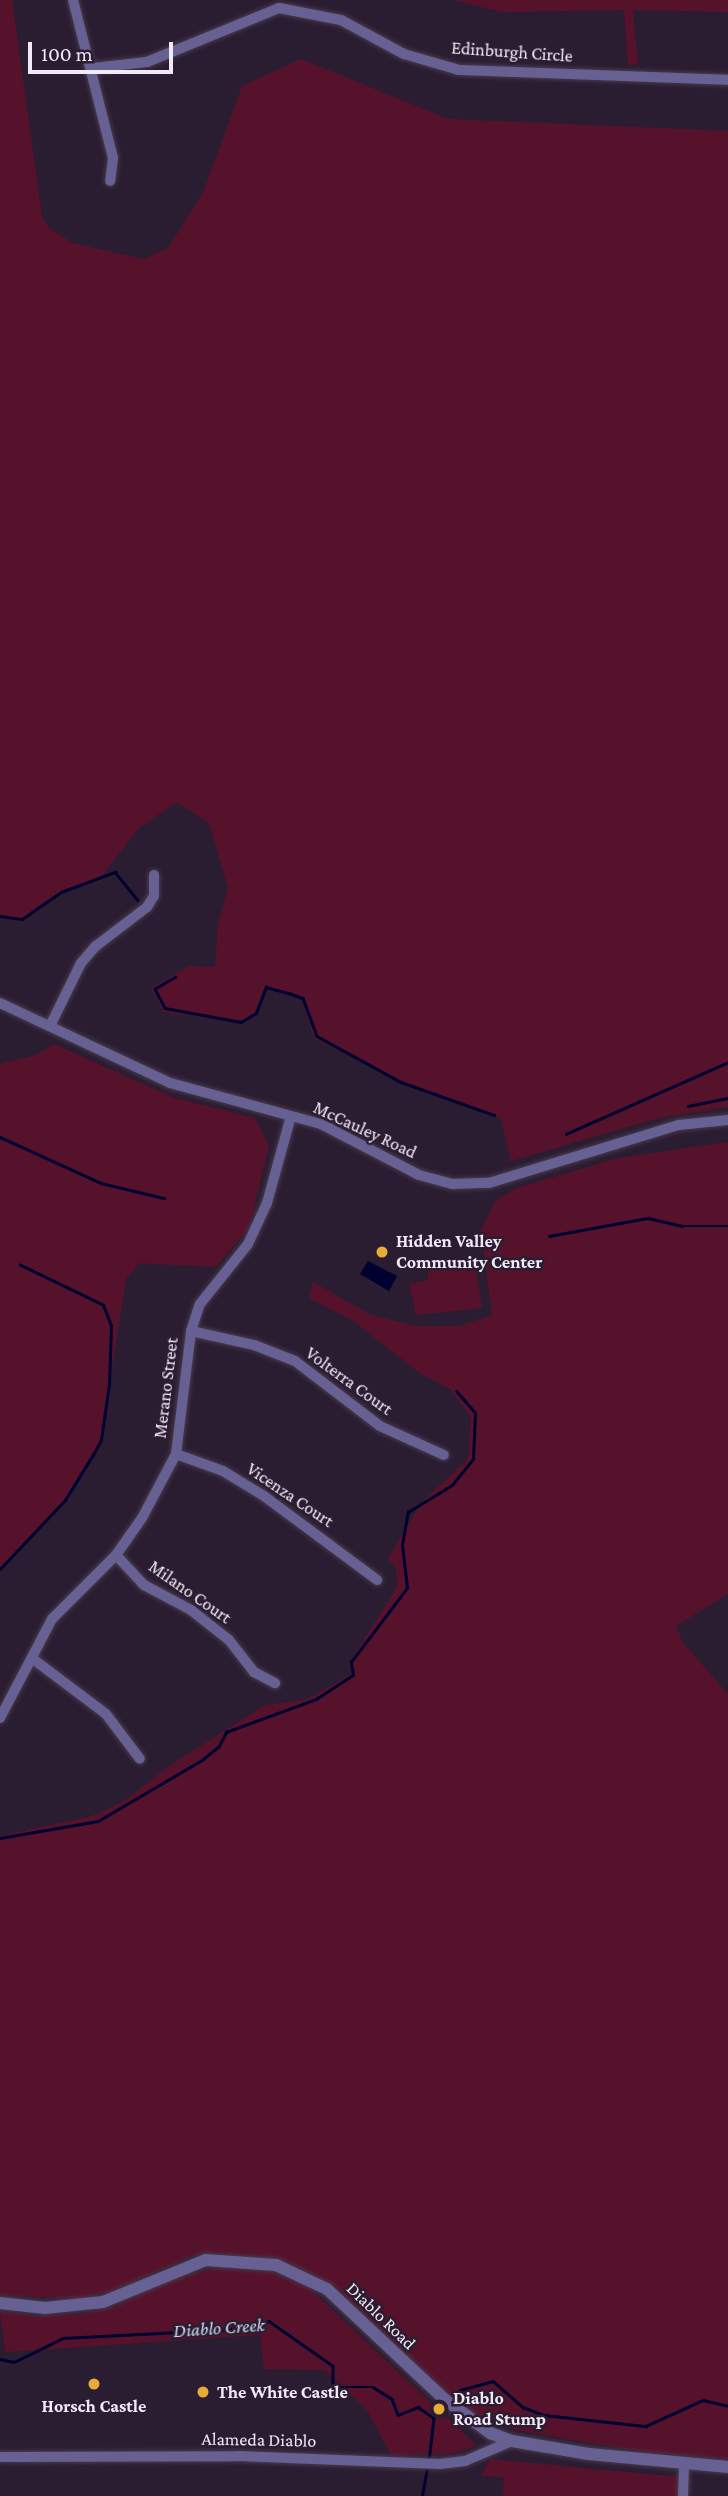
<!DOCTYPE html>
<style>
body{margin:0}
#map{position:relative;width:728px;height:2496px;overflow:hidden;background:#2b1d31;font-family:"Crimson Pro",serif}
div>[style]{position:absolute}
.green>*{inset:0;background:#57122b}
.water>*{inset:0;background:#000130}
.stream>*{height:2.5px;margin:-1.25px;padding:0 1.25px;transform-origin:1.25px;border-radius:1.25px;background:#000130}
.roads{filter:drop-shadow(0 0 2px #473a4d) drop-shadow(0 0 2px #473a4d)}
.minor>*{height:10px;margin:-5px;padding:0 5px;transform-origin:5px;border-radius:5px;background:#666093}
.tertiary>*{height:12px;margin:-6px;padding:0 6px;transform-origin:6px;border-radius:6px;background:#666093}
.dots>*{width:19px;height:19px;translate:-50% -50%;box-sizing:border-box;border:4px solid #2b1d31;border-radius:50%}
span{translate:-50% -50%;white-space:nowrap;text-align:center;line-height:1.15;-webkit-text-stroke:5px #2b1d31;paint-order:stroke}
.street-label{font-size:18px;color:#f2e9f7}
.poi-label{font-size:18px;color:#f2e9f7;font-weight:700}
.left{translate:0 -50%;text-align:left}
.water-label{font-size:19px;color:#cfd9ed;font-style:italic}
.scale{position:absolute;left:28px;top:42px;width:145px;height:32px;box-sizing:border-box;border:4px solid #f2e9f7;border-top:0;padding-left:9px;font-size:21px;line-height:24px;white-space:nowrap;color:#f2e9f7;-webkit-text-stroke:5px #2b1d31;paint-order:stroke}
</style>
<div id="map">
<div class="green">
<i style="clip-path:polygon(0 0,12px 0,42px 217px,50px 229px,73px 243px,143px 259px,168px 248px,203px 193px,242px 86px,301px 59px,448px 119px,728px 131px,728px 1107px,659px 1118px,511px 1161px,501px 1119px,409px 1085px,314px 1038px,302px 999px,266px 986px,253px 1016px,237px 1022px,164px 1012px,151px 988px,189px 966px,215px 967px,218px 924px,228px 888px,209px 823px,177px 802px,139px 828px,100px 878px,57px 894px,22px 918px,0 916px)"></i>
<i style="clip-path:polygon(453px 0,728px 0,728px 12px,633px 10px,638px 64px,628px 65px,624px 10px,502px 12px)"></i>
<i style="clip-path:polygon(54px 1044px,175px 1098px,255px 1118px,269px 1146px,249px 1227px,216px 1267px,139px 1263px,126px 1279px,99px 1449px,61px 1504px,0 1571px,0 1064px,36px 1055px)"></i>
<i style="clip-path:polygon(728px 1142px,728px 1594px,676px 1626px,683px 1643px,728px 1694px,728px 2459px,649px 2453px,516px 2430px,472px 2412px,456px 2404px,338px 2290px,288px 2262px,211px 2253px,191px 2256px,113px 2291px,79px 2299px,0 2295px,0 1836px,92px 1816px,124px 1801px,169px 1766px,265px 1705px,306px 1700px,352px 1674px,350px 1662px,397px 1587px,396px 1568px,388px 1559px,421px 1503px,468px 1459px,471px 1417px,450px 1389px,421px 1374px,352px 1320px,309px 1298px,313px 1282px,371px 1315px,416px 1326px,459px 1326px,492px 1315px,481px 1231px,495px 1201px,516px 1188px,618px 1158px)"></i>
<i style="clip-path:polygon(469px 1256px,474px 1259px,482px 1308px,416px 1315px,409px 1284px,428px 1280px,429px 1261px)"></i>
<i style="clip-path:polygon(225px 2266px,264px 2269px,305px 2284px,477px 2446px,451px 2454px,391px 2455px,367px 2410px,325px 2370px,264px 2369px,260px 2335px,5px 2352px,0 2311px,36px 2316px,81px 2314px,116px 2306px,173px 2278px)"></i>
<i style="clip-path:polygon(490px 2459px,680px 2477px,678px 2496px,503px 2496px,504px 2477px,481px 2476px)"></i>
</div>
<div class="water">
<i style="clip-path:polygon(368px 1261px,397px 1276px,389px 1291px,360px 1274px)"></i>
</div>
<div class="stream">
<i style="left:0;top:916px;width:22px;rotate:8deg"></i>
<i style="left:22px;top:919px;width:47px;rotate:-34.7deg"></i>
<i style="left:61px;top:892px;width:58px;rotate:-20.3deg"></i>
<i style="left:115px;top:872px;width:36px;rotate:51deg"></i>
<i style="left:176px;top:977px;width:24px;rotate:150deg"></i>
<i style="left:155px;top:989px;width:21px;rotate:62deg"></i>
<i style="left:165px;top:1008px;width:77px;rotate:10.4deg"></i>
<i style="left:241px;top:1022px;width:17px;rotate:-31deg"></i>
<i style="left:256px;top:1013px;width:28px;rotate:-69deg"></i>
<i style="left:266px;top:987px;width:24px;rotate:15deg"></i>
<i style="left:289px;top:993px;width:15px;rotate:20deg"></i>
<i style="left:303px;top:998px;width:40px;rotate:69.8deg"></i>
<i style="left:317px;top:1036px;width:96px;rotate:28.7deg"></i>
<i style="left:401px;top:1082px;width:99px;rotate:19.5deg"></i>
<i style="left:688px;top:1106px;width:41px;rotate:-11.3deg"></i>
<i style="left:566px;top:1134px;width:175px;rotate:-23.9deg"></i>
<i style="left:0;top:1137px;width:111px;rotate:24.5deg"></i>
<i style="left:101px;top:1183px;width:65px;rotate:13.4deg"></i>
<i style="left:549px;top:1236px;width:101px;rotate:-10.3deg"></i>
<i style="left:648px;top:1218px;width:35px;rotate:13deg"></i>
<i style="left:682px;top:1226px;width:46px"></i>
<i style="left:0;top:1569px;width:95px;rotate:-46.7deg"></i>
<i style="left:65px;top:1500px;width:55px;rotate:-58.3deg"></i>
<i style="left:94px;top:1453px;width:15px;rotate:-62deg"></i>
<i style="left:101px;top:1440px;width:57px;rotate:-81.9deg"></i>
<i style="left:109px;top:1384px;width:58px;rotate:-88deg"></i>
<i style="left:111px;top:1326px;width:22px;rotate:-111deg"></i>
<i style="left:103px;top:1305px;width:92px;rotate:-154.3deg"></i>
<i style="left:0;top:1838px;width:99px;rotate:-9.8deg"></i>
<i style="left:98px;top:1821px;width:121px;rotate:-30.4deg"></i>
<i style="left:202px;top:1760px;width:22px;rotate:-39deg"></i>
<i style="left:219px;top:1746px;width:16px;rotate:-63deg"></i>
<i style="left:226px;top:1732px;width:96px;rotate:-20.1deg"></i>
<i style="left:316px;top:1699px;width:44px;rotate:-33deg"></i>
<i style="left:353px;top:1675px;width:13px;rotate:-99deg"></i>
<i style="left:351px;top:1662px;width:93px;rotate:-52.9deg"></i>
<i style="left:407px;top:1588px;width:43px;rotate:-96.6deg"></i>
<i style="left:402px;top:1545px;width:34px;rotate:-80deg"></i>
<i style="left:408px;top:1512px;width:52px;rotate:-31.5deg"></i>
<i style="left:452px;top:1485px;width:33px;rotate:-51deg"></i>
<i style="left:473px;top:1459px;width:46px;rotate:-87.5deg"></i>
<i style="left:475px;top:1413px;width:28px;rotate:-131deg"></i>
<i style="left:0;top:2359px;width:14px;rotate:12deg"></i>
<i style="left:14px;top:2362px;width:55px;rotate:-26.1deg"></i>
<i style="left:63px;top:2338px;width:169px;rotate:-3deg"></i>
<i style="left:232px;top:2329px;width:38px;rotate:-12deg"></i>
<i style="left:269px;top:2321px;width:78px;rotate:35.1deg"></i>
<i style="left:333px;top:2366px;width:21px;rotate:90deg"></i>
<i style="left:333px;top:2387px;width:40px"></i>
<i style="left:373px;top:2387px;width:22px;rotate:32deg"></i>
<i style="left:392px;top:2399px;width:17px;rotate:69deg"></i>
<i style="left:398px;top:2415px;width:22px;rotate:-22deg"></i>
<i style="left:418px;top:2407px;width:19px;rotate:35deg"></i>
<i style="left:434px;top:2418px;width:44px;rotate:96.5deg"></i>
<i style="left:460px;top:2390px;width:34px;rotate:-15deg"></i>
<i style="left:493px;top:2381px;width:40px;rotate:41deg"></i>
<i style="left:523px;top:2407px;width:22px;rotate:21deg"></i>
<i style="left:544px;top:2415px;width:103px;rotate:6.2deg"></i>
<i style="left:646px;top:2426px;width:63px;rotate:-24.5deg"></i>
<i style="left:703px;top:2400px;width:26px;rotate:13deg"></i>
<i style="left:422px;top:2496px;width:28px;rotate:-80deg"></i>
</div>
<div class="roads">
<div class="minor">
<i style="left:73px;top:0;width:163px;rotate:75.8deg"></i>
<i style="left:113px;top:158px;width:23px;rotate:97deg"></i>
<i style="left:93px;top:68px;width:54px;rotate:-6.3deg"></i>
<i style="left:147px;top:62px;width:143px;rotate:-22.2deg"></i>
<i style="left:279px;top:8px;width:63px;rotate:11deg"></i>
<i style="left:341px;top:20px;width:72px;rotate:28.4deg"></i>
<i style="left:404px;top:54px;width:57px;rotate:16.2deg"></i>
<i style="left:459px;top:70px;width:269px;rotate:2.1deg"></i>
<i style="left:0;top:1003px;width:188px;rotate:25.2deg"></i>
<i style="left:170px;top:1083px;width:156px;rotate:15.2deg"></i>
<i style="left:321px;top:1124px;width:110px;rotate:27.5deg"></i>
<i style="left:419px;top:1175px;width:34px;rotate:15deg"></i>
<i style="left:452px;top:1184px;width:37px;rotate:-2deg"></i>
<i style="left:489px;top:1183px;width:199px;rotate:-17deg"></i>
<i style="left:679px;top:1125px;width:49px;rotate:-5.8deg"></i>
<i style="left:50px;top:1026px;width:70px;rotate:-63.8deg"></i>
<i style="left:81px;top:963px;width:23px;rotate:-49deg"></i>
<i style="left:96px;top:946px;width:64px;rotate:-37.4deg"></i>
<i style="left:147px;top:907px;width:13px;rotate:-58deg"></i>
<i style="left:154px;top:896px;width:21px;rotate:-90deg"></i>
<i style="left:191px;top:1331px;width:65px;rotate:12.5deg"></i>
<i style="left:254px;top:1345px;width:44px;rotate:21.3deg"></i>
<i style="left:295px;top:1361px;width:107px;rotate:37.4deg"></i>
<i style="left:380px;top:1426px;width:70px;rotate:24.4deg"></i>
<i style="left:176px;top:1454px;width:50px;rotate:19.9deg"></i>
<i style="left:223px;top:1471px;width:48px;rotate:31.4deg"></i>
<i style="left:264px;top:1496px;width:141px;rotate:36.6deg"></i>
<i style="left:116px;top:1555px;width:41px;rotate:47deg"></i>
<i style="left:144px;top:1585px;width:53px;rotate:28deg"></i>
<i style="left:191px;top:1610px;width:48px;rotate:38.3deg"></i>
<i style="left:229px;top:1640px;width:41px;rotate:52deg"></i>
<i style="left:254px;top:1672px;width:24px;rotate:28deg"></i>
<i style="left:33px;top:1659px;width:91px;rotate:37deg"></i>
<i style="left:106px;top:1714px;width:56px;rotate:52.9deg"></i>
<i style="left:0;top:1718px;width:112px;rotate:-62.3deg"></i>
<i style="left:52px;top:1619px;width:91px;rotate:-45deg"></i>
<i style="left:116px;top:1555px;width:45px;rotate:-54.9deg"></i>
<i style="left:142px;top:1518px;width:72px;rotate:-62deg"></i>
<i style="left:176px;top:1454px;width:124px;rotate:-83deg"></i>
<i style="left:191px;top:1331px;width:28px;rotate:-72deg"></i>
<i style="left:200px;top:1304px;width:77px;rotate:-51.3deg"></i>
<i style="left:248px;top:1244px;width:45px;rotate:-65.1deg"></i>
<i style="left:267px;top:1203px;width:90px;rotate:-74.6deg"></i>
<i style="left:0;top:2457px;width:238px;rotate:-0.2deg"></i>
<i style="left:238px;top:2456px;width:202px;rotate:2.3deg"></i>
<i style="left:440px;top:2464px;width:25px;rotate:-7deg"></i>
<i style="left:465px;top:2461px;width:51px;rotate:-23.1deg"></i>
<i style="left:683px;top:2496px;width:32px;rotate:-88deg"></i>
</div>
<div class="tertiary">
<i style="left:0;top:2303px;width:45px;rotate:6.3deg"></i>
<i style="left:45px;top:2308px;width:58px;rotate:-5.9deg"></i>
<i style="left:103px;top:2302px;width:111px;rotate:-22.2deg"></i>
<i style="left:206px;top:2260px;width:70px;rotate:4.1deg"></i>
<i style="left:276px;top:2265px;width:56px;rotate:25.2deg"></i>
<i style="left:327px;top:2289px;width:159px;rotate:43.2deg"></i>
<i style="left:443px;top:2398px;width:59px;rotate:36.7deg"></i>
<i style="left:490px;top:2433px;width:23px;rotate:20deg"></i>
<i style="left:512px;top:2441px;width:78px;rotate:9.6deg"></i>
<i style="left:589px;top:2454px;width:140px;rotate:5.3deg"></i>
</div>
</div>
<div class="dots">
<i style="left:382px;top:1252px;background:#e9ab38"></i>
<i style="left:94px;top:2384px;background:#e9ab38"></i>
<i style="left:203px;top:2392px;background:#e9ab38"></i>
<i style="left:439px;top:2409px;background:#e9ab38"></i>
</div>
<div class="street-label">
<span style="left:512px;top:52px;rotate:4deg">Edinburgh Circle</span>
<span style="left:365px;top:1130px;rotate:25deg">McCauley Road</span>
<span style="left:349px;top:1381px;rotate:36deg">Volterra Court</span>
<span style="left:166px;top:1388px;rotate:-83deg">Merano Street</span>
<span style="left:290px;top:1495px;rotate:34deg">Vicenza Court</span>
<span style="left:190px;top:1592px;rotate:35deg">Milano Court</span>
<span style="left:381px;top:2316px;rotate:44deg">Diablo Road</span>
<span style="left:259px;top:2440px;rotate:1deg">Alameda Diablo</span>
</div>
<div class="poi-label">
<span class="left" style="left:396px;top:1252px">Hidden Valley<br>Community Center</span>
<span class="left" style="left:217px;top:2392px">The White Castle</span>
<span class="left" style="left:453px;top:2409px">Diablo<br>Road Stump</span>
<span style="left:94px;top:2406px">Horsch Castle</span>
</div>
<div class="water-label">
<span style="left:219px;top:2328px;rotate:-4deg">Diablo Creek</span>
</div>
<div class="scale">100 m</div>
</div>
